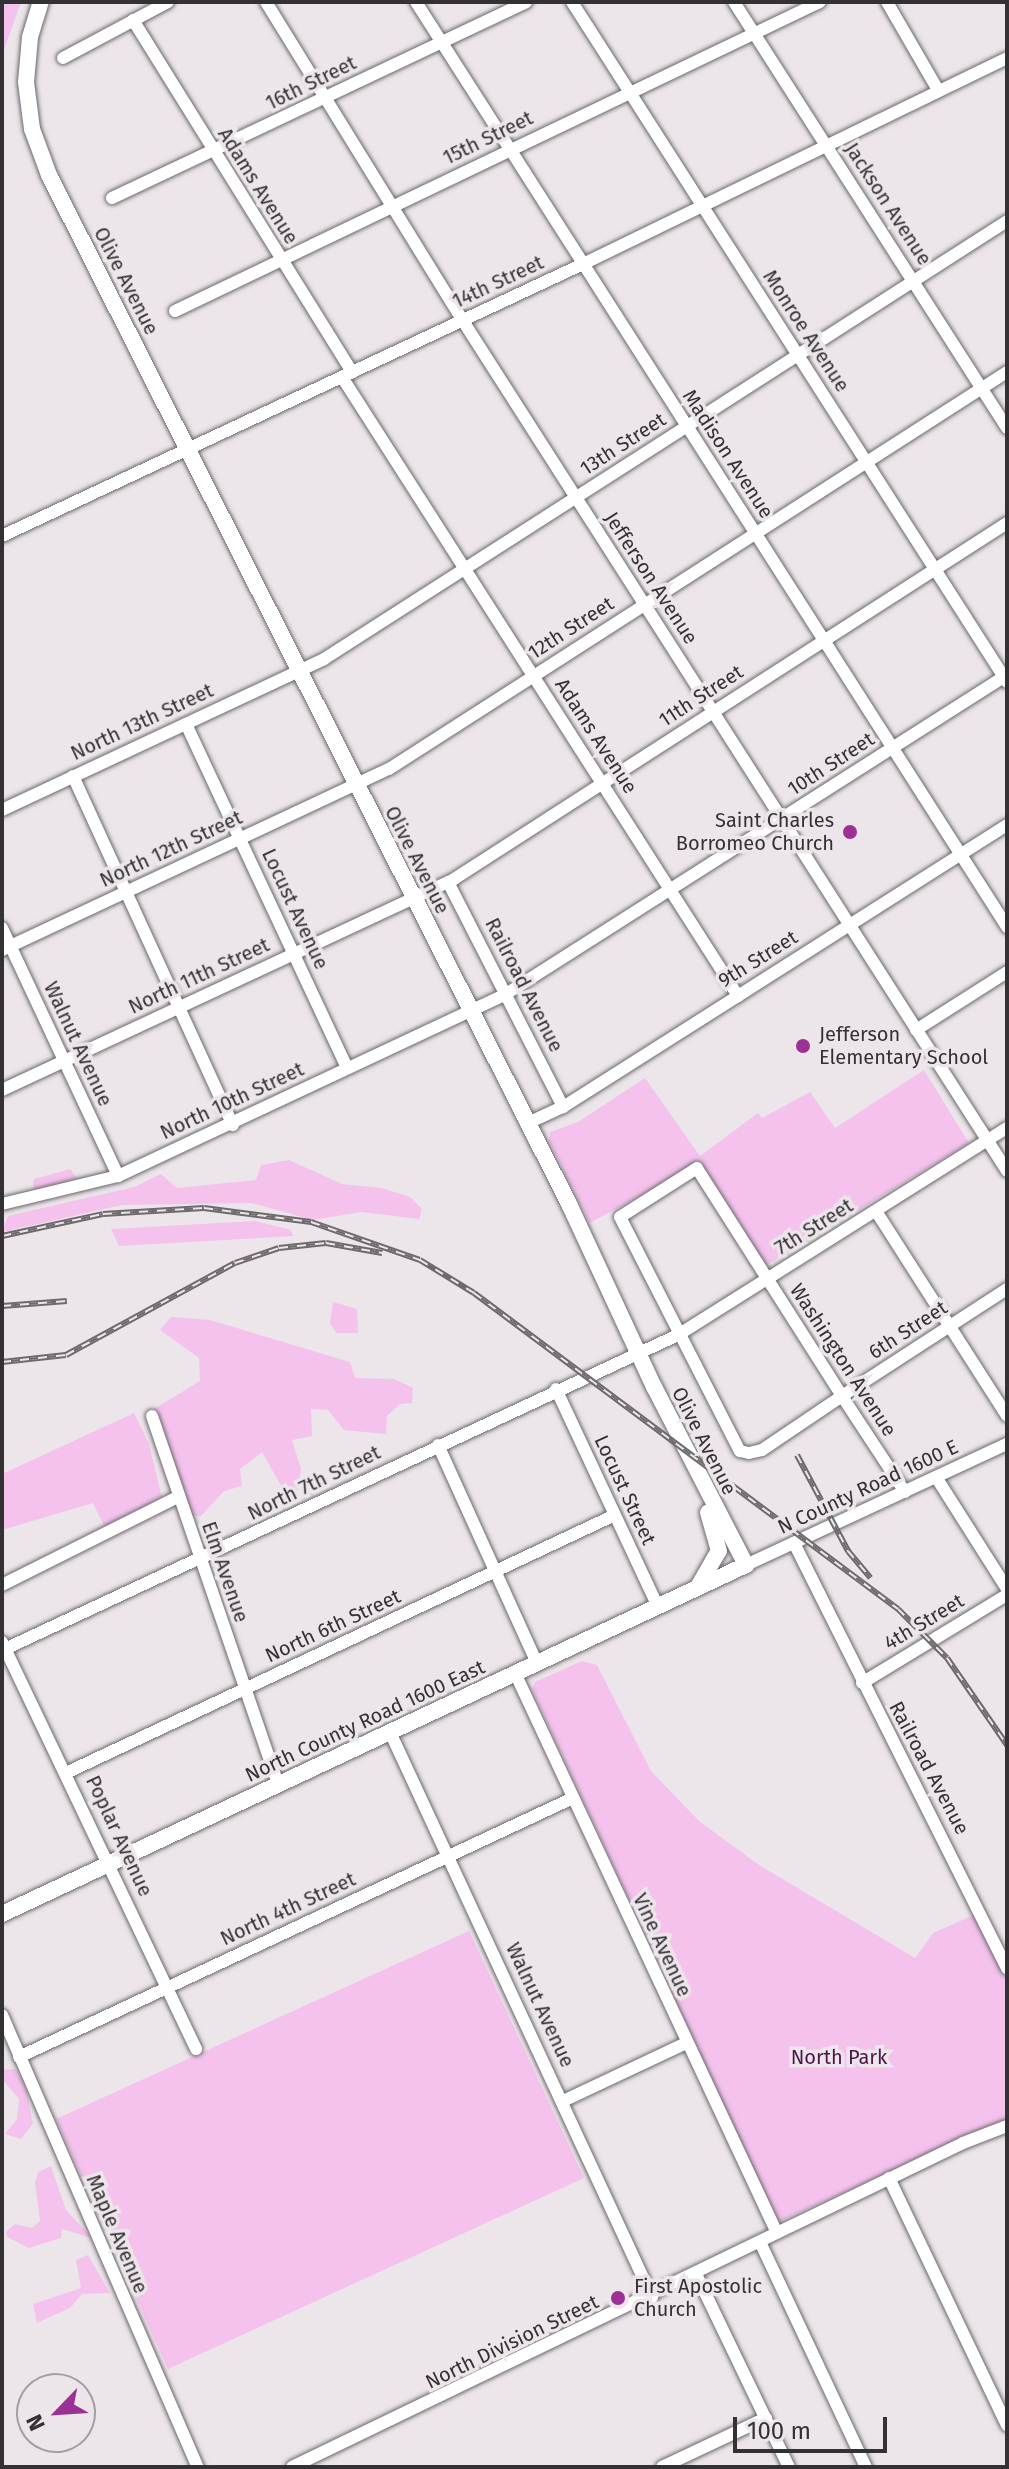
<!DOCTYPE html>
<style>
body{margin:0}
#map{position:relative;width:1009px;height:2469px;overflow:hidden;background:#ece6eb;font-family:"Fira Sans",sans-serif}
div>[style]{position:absolute}
.green>*{inset:0;background:#f4c2ed}
.roads{filter:drop-shadow(0 0 2px #6c676c) drop-shadow(0 0 2px #6c676c)}
.minor>*{height:12px;margin:-6px;padding:0 6px;transform-origin:6px;border-radius:6px;background:#fff}
.major>*{height:16px;margin:-8px;padding:0 8px;transform-origin:8px;border-radius:8px;background:#fff}
.rail>*{height:6px;margin-top:-3px;transform-origin:0;background:repeating-linear-gradient(90deg,#ece6eb 0 9px,#6d696c 0 18px);box-sizing:border-box;border-block:2px solid #6d696c}
.dots>*{width:22px;height:22px;translate:-50% -50%;box-sizing:border-box;border:4px solid #ece6eb;border-radius:50%}
span{translate:-50% -50%;white-space:nowrap;text-align:center;line-height:1.15;-webkit-text-stroke:7px #ece6eb;paint-order:stroke}
.street-label{font-size:20px;color:#333133}
.poi-label{font-size:20px;color:#333133}
.right{translate:-100% -50%;text-align:right}
.left{translate:0 -50%;text-align:left}
.park-label{font-size:20px;color:#4f144b}
.frame{position:absolute;inset:0;border:4px solid #333133;pointer-events:none}
.north{position:absolute;left:16px;top:2373px;width:80px;height:80px;box-sizing:border-box;background:#ece6eb;border:2px solid #a29ea1;border-radius:50%;rotate:245deg;font-size:22px;font-weight:700;line-height:32px;text-align:center;color:#333133}
.north::after{content:'';display:block;margin:auto;width:28px;height:36px;background:#9b3194;clip-path:polygon(50% 0,100% 100%,50% 72%,0 100%)}
.scale{position:absolute;left:733px;top:2417px;width:154px;height:36px;box-sizing:border-box;border:4px solid #333133;border-top:0;padding-left:10px;font-size:24px;line-height:28px;white-space:nowrap;color:#333133;-webkit-text-stroke:6px #ece6eb;paint-order:stroke}
</style>
<div id="map">
<div class="green">
<i style="clip-path:polygon(2px 2px,21px 2px,2px 55px)"></i>
<i style="clip-path:polygon(924px 1070px,969px 1143px,765px 1266px,700px 1163px,590px 1223px,549px 1141px,550px 1132px,578px 1122px,645px 1078px,700px 1156px,758px 1113px,762px 1118px,810px 1092px,835px 1128px)"></i>
<i style="clip-path:polygon(289px 1160px,342px 1184px,382px 1188px,410px 1197px,422px 1209px,419px 1219px,361px 1212px,313px 1220px,251px 1203px,122px 1205px,2px 1232px,8px 1216px,134px 1187px,161px 1174px,177px 1188px,256px 1180px,261px 1165px)"></i>
<i style="clip-path:polygon(70px 1169px,80px 1182px,37px 1192px,33px 1186px,34px 1179px)"></i>
<i style="clip-path:polygon(255px 1221px,291px 1230px,293px 1236px,119px 1246px,111px 1229px)"></i>
<i style="clip-path:polygon(333px 1302px,357px 1309px,358px 1333px,336px 1333px,330px 1323px)"></i>
<i style="clip-path:polygon(171px 1317px,210px 1320px,350px 1362px,355px 1378px,394px 1379px,413px 1388px,412px 1403px,400px 1404px,387px 1416px,386px 1434px,344px 1430px,328px 1410px,311px 1409px,312px 1436px,292px 1440px,301px 1469px,298px 1490px,283px 1489px,262px 1452px,240px 1469px,242px 1486px,224px 1491px,201px 1516px,191px 1516px,154px 1409px,200px 1381px,199px 1358px,160px 1330px)"></i>
<i style="clip-path:polygon(134px 1413px,149px 1444px,162px 1498px,153px 1511px,106px 1530px,93px 1503px,2px 1530px,2px 1474px)"></i>
<i style="clip-path:polygon(582px 1661px,597px 1665px,651px 1771px,699px 1821px,759px 1865px,915px 1958px,933px 1933px,976px 1914px,1007px 1982px,1007px 2119px,778px 2222px,532px 1689px,535px 1682px)"></i>
<i style="clip-path:polygon(469px 1931px,584px 2178px,168px 2369px,56px 2119px)"></i>
<i style="clip-path:polygon(15px 2069px,25px 2082px,33px 2124px,21px 2139px,5px 2134px,17px 2119px,19px 2099px,2px 2079px,2px 2070px)"></i>
<i style="clip-path:polygon(51px 2166px,66px 2210px,92px 2238px,62px 2229px,61px 2238px,29px 2248px,7px 2237px,6px 2232px,15px 2224px,32px 2228px,40px 2221px,35px 2183px,38px 2172px)"></i>
<i style="clip-path:polygon(88px 2255px,110px 2293px,82px 2294px,70px 2308px,37px 2323px,33px 2304px,81px 2288px,76px 2260px)"></i>
</div>
<div class="roads">
<div class="minor">
<i style="left:266px;top:2px;width:375px;rotate:58.3deg"></i>
<i style="left:463px;top:321px;width:1009px;rotate:57.38deg"></i>
<i style="left:416px;top:2px;width:1098px;rotate:57.42deg"></i>
<i style="left:572px;top:2px;width:807px;rotate:57.39deg"></i>
<i style="left:734px;top:2px;width:506px;rotate:57.35deg"></i>
<i style="left:887px;top:2px;width:102px;rotate:59.9deg"></i>
<i style="left:133px;top:20px;width:415px;rotate:58.1deg"></i>
<i style="left:63px;top:58px;width:119px;rotate:-28.1deg"></i>
<i style="left:112px;top:198px;width:458px;rotate:-25.3deg"></i>
<i style="left:175px;top:311px;width:715px;rotate:-25.6deg"></i>
<i style="left:342px;top:377px;width:735px;rotate:57.39deg"></i>
<i style="left:2px;top:536px;width:642px;rotate:-25.09deg"></i>
<i style="left:583px;top:264px;width:471px;rotate:-25.9deg"></i>
<i style="left:186px;top:724px;width:380px;rotate:64.9deg"></i>
<i style="left:73px;top:776px;width:384px;rotate:65.4deg"></i>
<i style="left:2px;top:810px;width:356px;rotate:-25.1deg"></i>
<i style="left:324px;top:659px;width:811px;rotate:-32.67deg"></i>
<i style="left:448px;top:882px;width:253px;rotate:62.9deg"></i>
<i style="left:2px;top:928px;width:274px;rotate:64.9deg"></i>
<i style="left:2px;top:950px;width:427px;rotate:-25.1deg"></i>
<i style="left:389px;top:769px;width:735px;rotate:-32.72deg"></i>
<i style="left:916px;top:1030px;width:108px;rotate:-32.5deg"></i>
<i style="left:2px;top:1090px;width:499px;rotate:-25deg"></i>
<i style="left:454px;top:879px;width:658px;rotate:-32.77deg"></i>
<i style="left:528px;top:1123px;width:38px;rotate:-25deg"></i>
<i style="left:563px;top:1107px;width:526px;rotate:-32.42deg"></i>
<i style="left:2px;top:1204px;width:119px;rotate:-13.6deg"></i>
<i style="left:118px;top:1176px;width:429px;rotate:-25.1deg"></i>
<i style="left:506px;top:994px;width:594px;rotate:-32.49deg"></i>
<i style="left:876px;top:1211px;width:243px;rotate:57.4deg"></i>
<i style="left:556px;top:1389px;width:241px;rotate:64.9deg"></i>
<i style="left:152px;top:1416px;width:390px;rotate:71.1deg"></i>
<i style="left:438px;top:1445px;width:239px;rotate:65.6deg"></i>
<i style="left:936px;top:1477px;width:133px;rotate:57.6deg"></i>
<i style="left:905px;top:1492px;width:111px;rotate:-123.3deg"></i>
<i style="left:844px;top:1399px;width:4px;rotate:-124deg"></i>
<i style="left:842px;top:1396px;width:270px;rotate:-122.5deg"></i>
<i style="left:697px;top:1168px;width:91px;rotate:147.5deg"></i>
<i style="left:620px;top:1217px;width:263px;rotate:62.9deg"></i>
<i style="left:740px;top:1451px;width:9px;rotate:13deg"></i>
<i style="left:749px;top:1453px;width:13px;rotate:-13deg"></i>
<i style="left:762px;top:1450px;width:97px;rotate:-34deg"></i>
<i style="left:842px;top:1396px;width:197px;rotate:-33deg"></i>
<i style="left:794px;top:1543px;width:476px;rotate:63.4deg"></i>
<i style="left:746px;top:1565px;width:288px;rotate:-24.9deg"></i>
<i style="left:2px;top:1585px;width:197px;rotate:-26.6deg"></i>
<i style="left:2px;top:1642px;width:451px;rotate:64.5deg"></i>
<i style="left:7px;top:1648px;width:740px;rotate:-25.01deg"></i>
<i style="left:678px;top:1335px;width:389px;rotate:-32.2deg"></i>
<i style="left:515px;top:1673px;width:618px;rotate:64.93deg"></i>
<i style="left:862px;top:1683px;width:170px;rotate:-31.3deg"></i>
<i style="left:390px;top:1732px;width:623px;rotate:65.12deg"></i>
<i style="left:68px;top:1772px;width:604px;rotate:-25.17deg"></i>
<i style="left:2px;top:2015px;width:493px;rotate:66.6deg"></i>
<i style="left:19px;top:2057px;width:612px;rotate:-25.06deg"></i>
<i style="left:563px;top:2101px;width:136px;rotate:-25.2deg"></i>
<i style="left:889px;top:2178px;width:274px;rotate:64.5deg"></i>
<i style="left:760px;top:2242px;width:249px;rotate:64.8deg"></i>
<i style="left:696px;top:2274px;width:214px;rotate:64.3deg"></i>
<i style="left:292px;top:2467px;width:745px;rotate:-25.77deg"></i>
<i style="left:963px;top:2143px;width:47px;rotate:-21.1deg"></i>
<i style="left:662px;top:2467px;width:115px;rotate:-25.2deg"></i>
</div>
<div class="major">
<i style="left:699px;top:1585px;width:39px;rotate:-60deg"></i>
<i style="left:719px;top:1551px;width:40px;rotate:-106deg"></i>
<i style="left:2px;top:1914px;width:822px;rotate:-25.13deg"></i>
<i style="left:746px;top:1565px;width:200px;rotate:-117.3deg"></i>
<i style="left:654px;top:1387px;width:200px;rotate:-114.9deg"></i>
<i style="left:570px;top:1206px;width:1155px;rotate:-116.81deg"></i>
<i style="left:49px;top:175px;width:49px;rotate:-110.3deg"></i>
<i style="left:32px;top:129px;width:47px;rotate:-97.3deg"></i>
<i style="left:26px;top:82px;width:45px;rotate:-84.9deg"></i>
<i style="left:30px;top:37px;width:37px;rotate:-73deg"></i>
</div>
</div>
<div class="rail">
<i style="left:2px;top:1236px;width:103px;rotate:-12.3deg"></i>
<i style="left:103px;top:1214px;width:101px;rotate:-3.4deg"></i>
<i style="left:204px;top:1208px;width:108px;rotate:7.5deg"></i>
<i style="left:311px;top:1222px;width:115px;rotate:19.2deg"></i>
<i style="left:420px;top:1260px;width:63px;rotate:31.4deg"></i>
<i style="left:474px;top:1293px;width:529px;rotate:36.7deg"></i>
<i style="left:898px;top:1609px;width:69px;rotate:45deg"></i>
<i style="left:947px;top:1658px;width:106px;rotate:55.4deg"></i>
<i style="left:2px;top:1306px;width:65px;rotate:-4.4deg"></i>
<i style="left:2px;top:1362px;width:64px;rotate:-6.2deg"></i>
<i style="left:66px;top:1355px;width:192px;rotate:-28.6deg"></i>
<i style="left:235px;top:1263px;width:46px;rotate:-18.8deg"></i>
<i style="left:279px;top:1248px;width:47px;rotate:-6.1deg"></i>
<i style="left:326px;top:1243px;width:57px;rotate:10.1deg"></i>
<i style="left:797px;top:1455px;width:109px;rotate:62deg"></i>
<i style="left:848px;top:1551px;width:35px;rotate:50deg"></i>
</div>
<div class="dots">
<i style="left:850px;top:832px;background:#9b3194"></i>
<i style="left:803px;top:1046px;background:#9b3194"></i>
<i style="left:618px;top:2298px;background:#9b3194"></i>
</div>
<div class="street-label">
<span style="left:311px;top:83px;rotate:-26deg">16th Street</span>
<span style="left:488px;top:138px;rotate:-26deg">15th Street</span>
<span style="left:258px;top:186px;rotate:58deg">Adams Avenue</span>
<span style="left:888px;top:204px;rotate:57deg">Jackson Avenue</span>
<span style="left:126px;top:281px;rotate:63deg">Olive Avenue</span>
<span style="left:498px;top:282px;rotate:-25deg">14th Street</span>
<span style="left:806px;top:331px;rotate:57deg">Monroe Avenue</span>
<span style="left:623px;top:444px;rotate:-33deg">13th Street</span>
<span style="left:728px;top:454px;rotate:57deg">Madison Avenue</span>
<span style="left:651px;top:578px;rotate:57deg">Jefferson Avenue</span>
<span style="left:571px;top:628px;rotate:-33deg">12th Street</span>
<span style="left:701px;top:696px;rotate:-33deg">11th Street</span>
<span style="left:142px;top:722px;rotate:-25deg">North 13th Street</span>
<span style="left:596px;top:736px;rotate:57deg">Adams Avenue</span>
<span style="left:831px;top:764px;rotate:-33deg">10th Street</span>
<span style="left:171px;top:849px;rotate:-25deg">North 12th Street</span>
<span style="left:417px;top:860px;rotate:63deg">Olive Avenue</span>
<span style="left:295px;top:909px;rotate:65deg">Locust Avenue</span>
<span style="left:758px;top:959px;rotate:-32deg">9th Street</span>
<span style="left:199px;top:976px;rotate:-25deg">North 11th Street</span>
<span style="left:524px;top:985px;rotate:63deg">Railroad Avenue</span>
<span style="left:78px;top:1044px;rotate:65deg">Walnut Avenue</span>
<span style="left:232px;top:1101px;rotate:-25deg">North 10th Street</span>
<span style="left:814px;top:1227px;rotate:-32deg">7th Street</span>
<span style="left:908px;top:1330px;rotate:-33deg">6th Street</span>
<span style="left:843px;top:1360px;rotate:57deg">Washington Avenue</span>
<span style="left:704px;top:1441px;rotate:63deg">Olive Avenue</span>
<span style="left:314px;top:1483px;rotate:-26deg">North 7th Street</span>
<span style="left:868px;top:1487px;rotate:-25deg">N County Road 1600 E</span>
<span style="left:625px;top:1490px;rotate:65deg">Locust Street</span>
<span style="left:225px;top:1572px;rotate:71deg">Elm Avenue</span>
<span style="left:924px;top:1622px;rotate:-31deg">4th Street</span>
<span style="left:333px;top:1626px;rotate:-25deg">North 6th Street</span>
<span style="left:365px;top:1721px;rotate:-25deg">North County Road 1600 East</span>
<span style="left:929px;top:1768px;rotate:62deg">Railroad Avenue</span>
<span style="left:119px;top:1836px;rotate:65deg">Poplar Avenue</span>
<span style="left:288px;top:1909px;rotate:-25deg">North 4th Street</span>
<span style="left:662px;top:1945px;rotate:65deg">Vine Avenue</span>
<span style="left:540px;top:2005px;rotate:65deg">Walnut Avenue</span>
<span style="left:117px;top:2234px;rotate:67deg">Maple Avenue</span>
<span style="left:512px;top:2342px;rotate:-26deg">North Division Street</span>
</div>
<div class="poi-label">
<span class="right" style="left:834px;top:832px">Saint Charles<br>Borromeo Church</span>
<span class="left" style="left:819px;top:1046px">Jefferson<br>Elementary School</span>
<span class="left" style="left:634px;top:2298px">First Apostolic<br>Church</span>
</div>
<div class="park-label">
<span style="left:839px;top:2057px">North Park</span>
</div>
<div class="frame"></div>
<div class="north">N</div>
<div class="scale">100 m</div>
</div>
